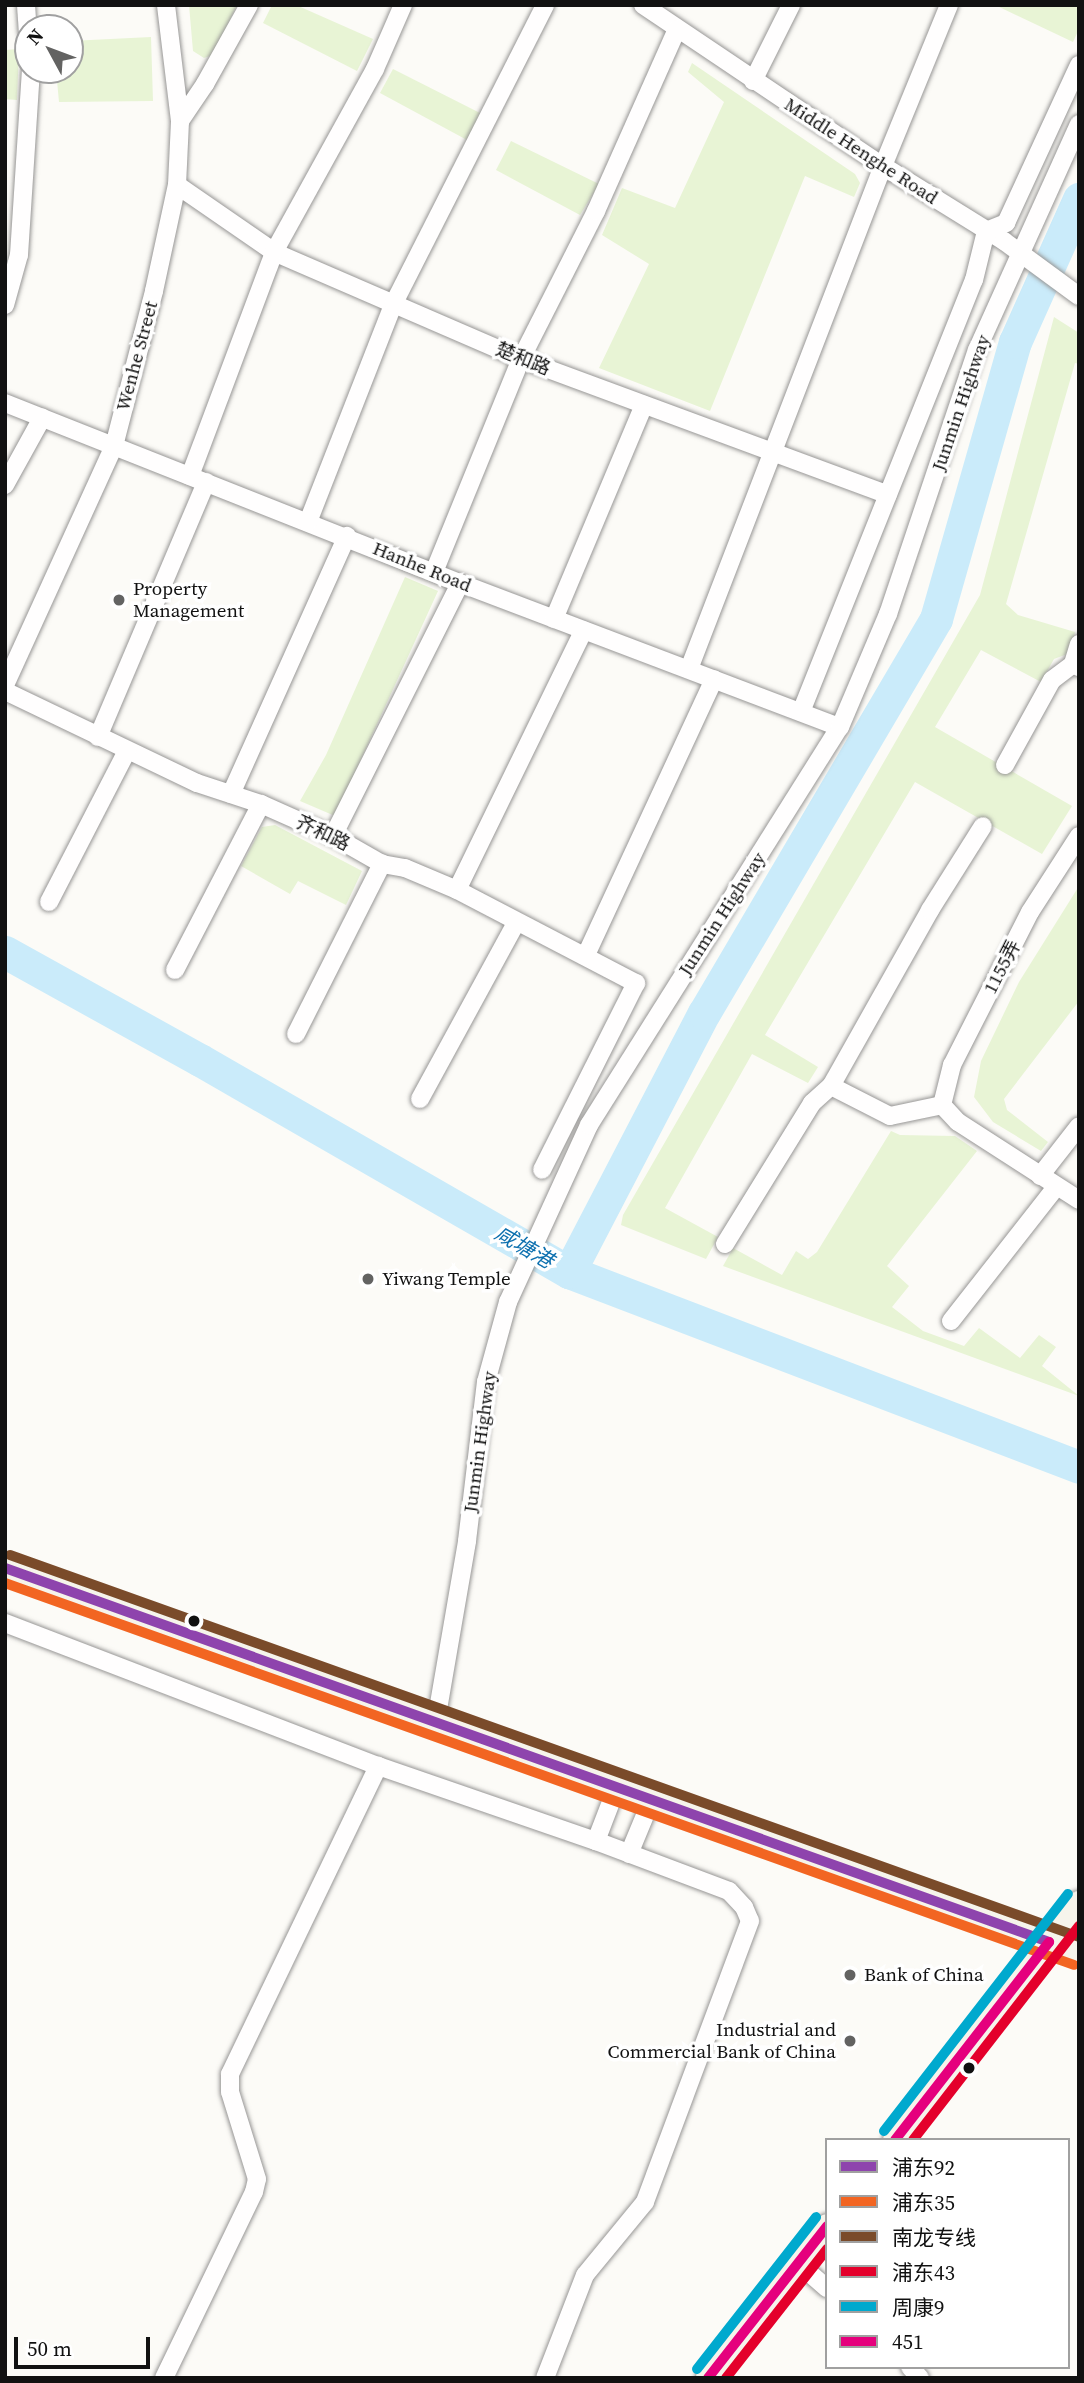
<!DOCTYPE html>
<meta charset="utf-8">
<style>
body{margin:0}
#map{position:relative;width:1084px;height:2383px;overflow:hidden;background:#fcfbf7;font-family:"Source Serif 4","Noto Sans SC",serif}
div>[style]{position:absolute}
.green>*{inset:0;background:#e8f4d5}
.river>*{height:33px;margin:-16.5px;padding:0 16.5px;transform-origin:16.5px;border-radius:16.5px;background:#caebfa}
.roads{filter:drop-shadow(0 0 2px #979695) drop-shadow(0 0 2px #979695)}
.street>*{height:18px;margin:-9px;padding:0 9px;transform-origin:9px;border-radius:9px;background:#fffefe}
.secondary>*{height:24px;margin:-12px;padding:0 12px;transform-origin:12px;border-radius:12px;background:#f6f4eb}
.bus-1>*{height:10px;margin:-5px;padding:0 5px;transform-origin:5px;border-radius:5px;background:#8e44ad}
.bus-2>*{height:10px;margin:-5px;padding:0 5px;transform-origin:5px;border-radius:5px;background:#f26522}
.bus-3>*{height:10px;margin:-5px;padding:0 5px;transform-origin:5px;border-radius:5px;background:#7a4b2a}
.bus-4>*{height:10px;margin:-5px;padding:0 5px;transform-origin:5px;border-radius:5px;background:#e4002b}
.bus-5>*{height:10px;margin:-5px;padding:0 5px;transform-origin:5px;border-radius:5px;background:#00a9ce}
.bus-6>*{height:10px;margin:-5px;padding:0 5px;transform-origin:5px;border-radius:5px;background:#e5007d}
.dots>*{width:19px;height:19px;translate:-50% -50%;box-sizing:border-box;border:4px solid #fff;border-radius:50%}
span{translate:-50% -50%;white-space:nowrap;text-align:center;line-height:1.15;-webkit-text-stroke:7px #fff;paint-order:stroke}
.street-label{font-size:19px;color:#111}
.poi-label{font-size:19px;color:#111}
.left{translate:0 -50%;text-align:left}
.right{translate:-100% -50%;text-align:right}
.water-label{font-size:21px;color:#0d70af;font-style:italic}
.frame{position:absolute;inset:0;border:7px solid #111;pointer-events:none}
.legend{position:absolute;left:825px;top:2138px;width:245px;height:231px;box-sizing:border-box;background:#fff;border:2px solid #a0a0a0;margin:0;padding:9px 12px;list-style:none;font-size:21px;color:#111}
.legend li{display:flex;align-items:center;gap:14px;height:35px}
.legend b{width:35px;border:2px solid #a0a0a0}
.north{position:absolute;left:14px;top:14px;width:70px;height:70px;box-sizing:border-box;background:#fff;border:2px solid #a0a0a0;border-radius:50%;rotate:311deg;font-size:19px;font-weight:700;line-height:28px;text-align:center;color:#111}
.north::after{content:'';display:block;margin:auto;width:24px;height:32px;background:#636362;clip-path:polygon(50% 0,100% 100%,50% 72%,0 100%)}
.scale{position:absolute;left:14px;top:2337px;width:136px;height:32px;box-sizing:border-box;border:4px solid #111;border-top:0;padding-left:9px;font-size:21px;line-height:24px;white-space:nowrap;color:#111;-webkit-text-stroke:5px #fff;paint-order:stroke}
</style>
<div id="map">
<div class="green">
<i style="clip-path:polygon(189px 5px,237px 5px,213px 55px,204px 58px,193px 51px)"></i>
<i style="clip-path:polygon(272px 5px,296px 5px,373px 39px,357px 71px,263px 23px)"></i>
<i style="clip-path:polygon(995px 5px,1074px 5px,1079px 7px,1079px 29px,1073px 42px)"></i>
<i style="clip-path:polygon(151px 37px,153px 101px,59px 102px,56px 70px,70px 70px,70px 41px)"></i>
<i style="clip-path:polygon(19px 49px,17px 100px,5px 99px,5px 50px)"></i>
<i style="clip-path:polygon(692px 63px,855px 174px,860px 183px,854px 197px,805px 176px,710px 411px,599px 368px,649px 264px,602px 235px,622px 188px,675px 208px,724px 102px,688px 72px)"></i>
<i style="clip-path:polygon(393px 69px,482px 114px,467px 140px,380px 93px)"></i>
<i style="clip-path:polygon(511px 141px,599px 184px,580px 215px,496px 170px)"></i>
<i style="clip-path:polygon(1054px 317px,1079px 333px,1079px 364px,1075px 363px,1006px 604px,1018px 615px,1075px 632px,1070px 653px,1054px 659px,1041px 682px,981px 650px,935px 727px,1072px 806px,1042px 854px,915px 782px,765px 1035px,818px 1067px,808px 1083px,752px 1054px,665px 1208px,718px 1237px,706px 1259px,621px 1225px,623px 1215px,980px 595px)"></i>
<i style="clip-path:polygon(405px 577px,438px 591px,335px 816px,300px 801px,326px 755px)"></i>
<i style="clip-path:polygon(275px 825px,362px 871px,346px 905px,298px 881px,290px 894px,241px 866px,262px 827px)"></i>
<i style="clip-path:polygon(1079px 886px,1079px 1001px,1004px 1099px,1007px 1110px,1048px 1142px,1041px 1151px,993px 1122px,974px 1097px,981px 1061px,1019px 982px)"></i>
<i style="clip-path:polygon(891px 1131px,900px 1135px,955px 1136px,977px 1151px,887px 1266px,909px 1286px,892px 1307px,923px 1331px,964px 1346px,979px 1328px,1020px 1358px,1039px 1335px,1056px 1347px,1042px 1366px,1079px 1396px,723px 1266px,733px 1248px,782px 1275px,796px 1251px,808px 1259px,817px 1252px)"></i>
</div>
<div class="river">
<i style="left:5px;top:952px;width:223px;rotate:29deg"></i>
<i style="left:200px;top:1060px;width:426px;rotate:29.9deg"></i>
<i style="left:569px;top:1272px;width:546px;rotate:20.92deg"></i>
<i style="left:569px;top:1272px;width:292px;rotate:-62.5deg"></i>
<i style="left:704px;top:1013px;width:457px;rotate:-59.5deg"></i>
<i style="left:936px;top:619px;width:288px;rotate:-74.1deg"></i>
<i style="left:1015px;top:342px;width:157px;rotate:-65.9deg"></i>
</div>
<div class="roads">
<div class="street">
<i style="left:26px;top:5px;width:28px;rotate:86deg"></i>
<i style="left:643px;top:5px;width:289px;rotate:33.9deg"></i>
<i style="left:883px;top:166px;width:142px;rotate:31.8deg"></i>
<i style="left:1004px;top:241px;width:93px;rotate:36.3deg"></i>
<i style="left:753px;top:81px;width:85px;rotate:-63.4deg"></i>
<i style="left:180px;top:121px;width:45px;rotate:-56deg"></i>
<i style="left:205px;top:84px;width:90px;rotate:-60.9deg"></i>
<i style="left:177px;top:185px;width:118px;rotate:34.6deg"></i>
<i style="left:274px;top:252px;width:269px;rotate:23.4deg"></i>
<i style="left:521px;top:359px;width:391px;rotate:20.3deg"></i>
<i style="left:5px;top:305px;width:52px;rotate:-74.4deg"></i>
<i style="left:19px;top:255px;width:185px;rotate:-86.3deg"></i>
<i style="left:5px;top:403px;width:489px;rotate:21.6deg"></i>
<i style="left:460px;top:583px;width:406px;rotate:20.8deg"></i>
<i style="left:190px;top:476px;width:239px;rotate:-69.4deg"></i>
<i style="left:274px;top:252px;width:209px;rotate:-61.1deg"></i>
<i style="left:375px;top:69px;width:70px;rotate:-66.4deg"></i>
<i style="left:5px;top:485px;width:77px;rotate:-61.1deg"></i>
<i style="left:308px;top:522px;width:235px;rotate:-68.6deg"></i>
<i style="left:394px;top:303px;width:334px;rotate:-63.1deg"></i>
<i style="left:434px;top:572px;width:230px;rotate:-67.8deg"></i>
<i style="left:521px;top:359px;width:166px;rotate:-63.1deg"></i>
<i style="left:596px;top:211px;width:199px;rotate:-66deg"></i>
<i style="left:554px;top:619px;width:232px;rotate:-67.2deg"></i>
<i style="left:1079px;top:644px;width:21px;rotate:107deg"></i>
<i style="left:1073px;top:664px;width:7px;rotate:27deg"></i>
<i style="left:689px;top:669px;width:539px;rotate:-68.91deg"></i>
<i style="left:883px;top:166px;width:174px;rotate:-67.7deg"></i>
<i style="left:5px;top:685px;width:263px;rotate:-65.5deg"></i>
<i style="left:114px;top:446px;width:160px;rotate:-75.5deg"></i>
<i style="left:154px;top:291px;width:108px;rotate:-77.8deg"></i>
<i style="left:177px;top:185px;width:64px;rotate:-87.3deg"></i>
<i style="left:180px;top:121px;width:117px;rotate:-96.9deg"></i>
<i style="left:5px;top:691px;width:213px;rotate:25.6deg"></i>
<i style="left:197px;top:783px;width:67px;rotate:18.2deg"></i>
<i style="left:261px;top:804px;width:79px;rotate:24deg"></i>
<i style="left:333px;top:836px;width:56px;rotate:29.7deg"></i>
<i style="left:382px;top:864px;width:23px;rotate:10deg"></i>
<i style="left:405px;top:868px;width:56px;rotate:22.9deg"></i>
<i style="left:457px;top:890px;width:202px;rotate:27.5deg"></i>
<i style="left:636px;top:983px;width:209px;rotate:116.7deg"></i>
<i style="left:801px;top:712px;width:465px;rotate:-68.2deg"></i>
<i style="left:974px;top:280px;width:50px;rotate:-76.2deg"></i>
<i style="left:986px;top:231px;width:22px;rotate:-22deg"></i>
<i style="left:1006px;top:223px;width:174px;rotate:-65.2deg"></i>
<i style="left:98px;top:737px;width:277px;rotate:-67deg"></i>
<i style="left:1005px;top:765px;width:97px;rotate:-61.1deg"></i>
<i style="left:1052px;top:680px;width:26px;rotate:-37deg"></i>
<i style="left:231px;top:794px;width:283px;rotate:-65.8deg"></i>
<i style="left:333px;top:836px;width:283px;rotate:-63.3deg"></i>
<i style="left:1079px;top:836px;width:90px;rotate:122.8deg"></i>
<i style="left:1030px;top:912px;width:172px;rotate:117deg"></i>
<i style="left:952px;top:1065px;width:41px;rotate:104deg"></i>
<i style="left:942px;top:1105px;width:23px;rotate:47deg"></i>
<i style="left:958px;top:1122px;width:144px;rotate:32.8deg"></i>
<i style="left:457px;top:890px;width:289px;rotate:-64deg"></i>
<i style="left:49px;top:902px;width:170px;rotate:-62.7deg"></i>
<i style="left:586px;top:955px;width:304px;rotate:-65.1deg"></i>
<i style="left:175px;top:970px;width:187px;rotate:-62.6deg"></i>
<i style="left:296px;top:1034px;width:191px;rotate:-63.2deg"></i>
<i style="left:831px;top:1086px;width:66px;rotate:27deg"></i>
<i style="left:890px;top:1116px;width:53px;rotate:-11.9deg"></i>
<i style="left:420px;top:1099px;width:200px;rotate:-61.4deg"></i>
<i style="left:1040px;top:1176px;width:63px;rotate:-52deg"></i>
<i style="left:725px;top:1244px;width:166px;rotate:-58.3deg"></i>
<i style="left:812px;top:1103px;width:25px;rotate:-42deg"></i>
<i style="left:831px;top:1086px;width:202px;rotate:-60.6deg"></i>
<i style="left:930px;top:910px;width:99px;rotate:-57.8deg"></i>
<i style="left:951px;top:1321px;width:170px;rotate:-51.9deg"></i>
<i style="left:5px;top:1623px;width:399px;rotate:21deg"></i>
<i style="left:378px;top:1766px;width:231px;rotate:19deg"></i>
<i style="left:596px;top:1841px;width:142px;rotate:20.6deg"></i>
<i style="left:729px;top:1891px;width:22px;rotate:47deg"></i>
<i style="left:744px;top:1907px;width:15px;rotate:67deg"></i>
<i style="left:750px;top:1921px;width:300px;rotate:110.5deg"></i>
<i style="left:645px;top:2202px;width:94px;rotate:129.4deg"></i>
<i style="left:585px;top:2275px;width:110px;rotate:111.2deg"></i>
<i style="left:436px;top:1721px;width:183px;rotate:-80.2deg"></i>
<i style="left:467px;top:1541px;width:160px;rotate:-83.2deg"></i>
<i style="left:486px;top:1382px;width:83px;rotate:-74.6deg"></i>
<i style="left:508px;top:1302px;width:195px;rotate:-65.4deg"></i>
<i style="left:589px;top:1125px;width:471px;rotate:-57.8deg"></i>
<i style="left:840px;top:727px;width:123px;rotate:-67deg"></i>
<i style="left:888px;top:614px;width:279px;rotate:-71.4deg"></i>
<i style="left:977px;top:350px;width:248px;rotate:-65.7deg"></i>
<i style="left:596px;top:1841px;width:56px;rotate:-69deg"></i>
<i style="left:629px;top:1854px;width:57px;rotate:-67.5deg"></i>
<i style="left:798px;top:2263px;width:38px;rotate:41deg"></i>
<i style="left:910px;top:2367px;width:15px;rotate:48deg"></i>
<i style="left:164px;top:2378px;width:207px;rotate:-64.2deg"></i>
<i style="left:254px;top:2192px;width:13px;rotate:-77deg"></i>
<i style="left:257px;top:2179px;width:91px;rotate:-107.2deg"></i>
<i style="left:230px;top:2092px;width:18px;rotate:-90deg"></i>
<i style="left:230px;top:2074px;width:342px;rotate:-64.3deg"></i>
</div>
<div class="secondary">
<i style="left:5px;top:1568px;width:1141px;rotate:19.67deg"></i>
<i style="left:895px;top:2140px;width:300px;rotate:-52.2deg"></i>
<i style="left:708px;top:2378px;width:193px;rotate:-51.9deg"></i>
</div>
</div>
<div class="bus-1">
<i style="left:5px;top:1568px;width:1109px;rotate:19.71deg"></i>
</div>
<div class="bus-2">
<i style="left:5px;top:1583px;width:1135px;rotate:19.66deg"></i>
</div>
<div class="bus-3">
<i style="left:10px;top:1555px;width:1135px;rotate:19.66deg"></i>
</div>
<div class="bus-4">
<i style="left:913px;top:2140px;width:271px;rotate:-52.2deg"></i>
<i style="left:726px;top:2378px;width:164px;rotate:-51.9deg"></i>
</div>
<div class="bus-5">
<i style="left:884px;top:2131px;width:300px;rotate:-52.2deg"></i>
<i style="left:697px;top:2369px;width:193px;rotate:-51.9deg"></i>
</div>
<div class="bus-6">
<i style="left:895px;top:2140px;width:251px;rotate:-52.1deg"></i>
<i style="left:708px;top:2378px;width:193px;rotate:-51.9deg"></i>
</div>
<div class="dots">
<i style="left:119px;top:600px;background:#636362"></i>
<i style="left:368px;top:1279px;background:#636362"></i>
<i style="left:194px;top:1621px;background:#111"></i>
<i style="left:850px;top:1975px;background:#636362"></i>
<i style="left:850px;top:2041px;background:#636362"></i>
<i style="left:969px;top:2068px;background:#111"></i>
</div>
<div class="street-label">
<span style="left:861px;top:151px;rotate:33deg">Middle Henghe Road</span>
<span style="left:137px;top:356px;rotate:-75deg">Wenhe Street</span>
<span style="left:523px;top:359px;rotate:22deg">楚和路</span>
<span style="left:961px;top:403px;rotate:-71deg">Junmin Highway</span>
<span style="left:422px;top:567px;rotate:22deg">Hanhe Road</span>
<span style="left:323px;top:833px;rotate:26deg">齐和路</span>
<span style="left:722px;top:914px;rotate:-57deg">Junmin Highway</span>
<span style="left:1002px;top:967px;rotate:-63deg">1155弄</span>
<span style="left:480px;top:1442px;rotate:-82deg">Junmin Highway</span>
</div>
<div class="poi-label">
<span class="left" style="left:133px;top:600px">Property<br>Management</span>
<span class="left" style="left:382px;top:1279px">Yiwang Temple</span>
<span class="left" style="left:864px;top:1975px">Bank of China</span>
<span class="right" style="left:836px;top:2041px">Industrial and<br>Commercial Bank of China</span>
</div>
<div class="water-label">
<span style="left:524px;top:1247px;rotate:30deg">咸塘港</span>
</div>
<div class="frame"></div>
<ul class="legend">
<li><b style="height:9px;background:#8e44ad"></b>浦东92</li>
<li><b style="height:9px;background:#f26522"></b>浦东35</li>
<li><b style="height:9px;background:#7a4b2a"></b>南龙专线</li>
<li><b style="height:9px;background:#e4002b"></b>浦东43</li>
<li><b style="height:9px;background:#00a9ce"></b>周康9</li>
<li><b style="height:9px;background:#e5007d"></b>451</li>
</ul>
<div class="north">N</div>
<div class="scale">50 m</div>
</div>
